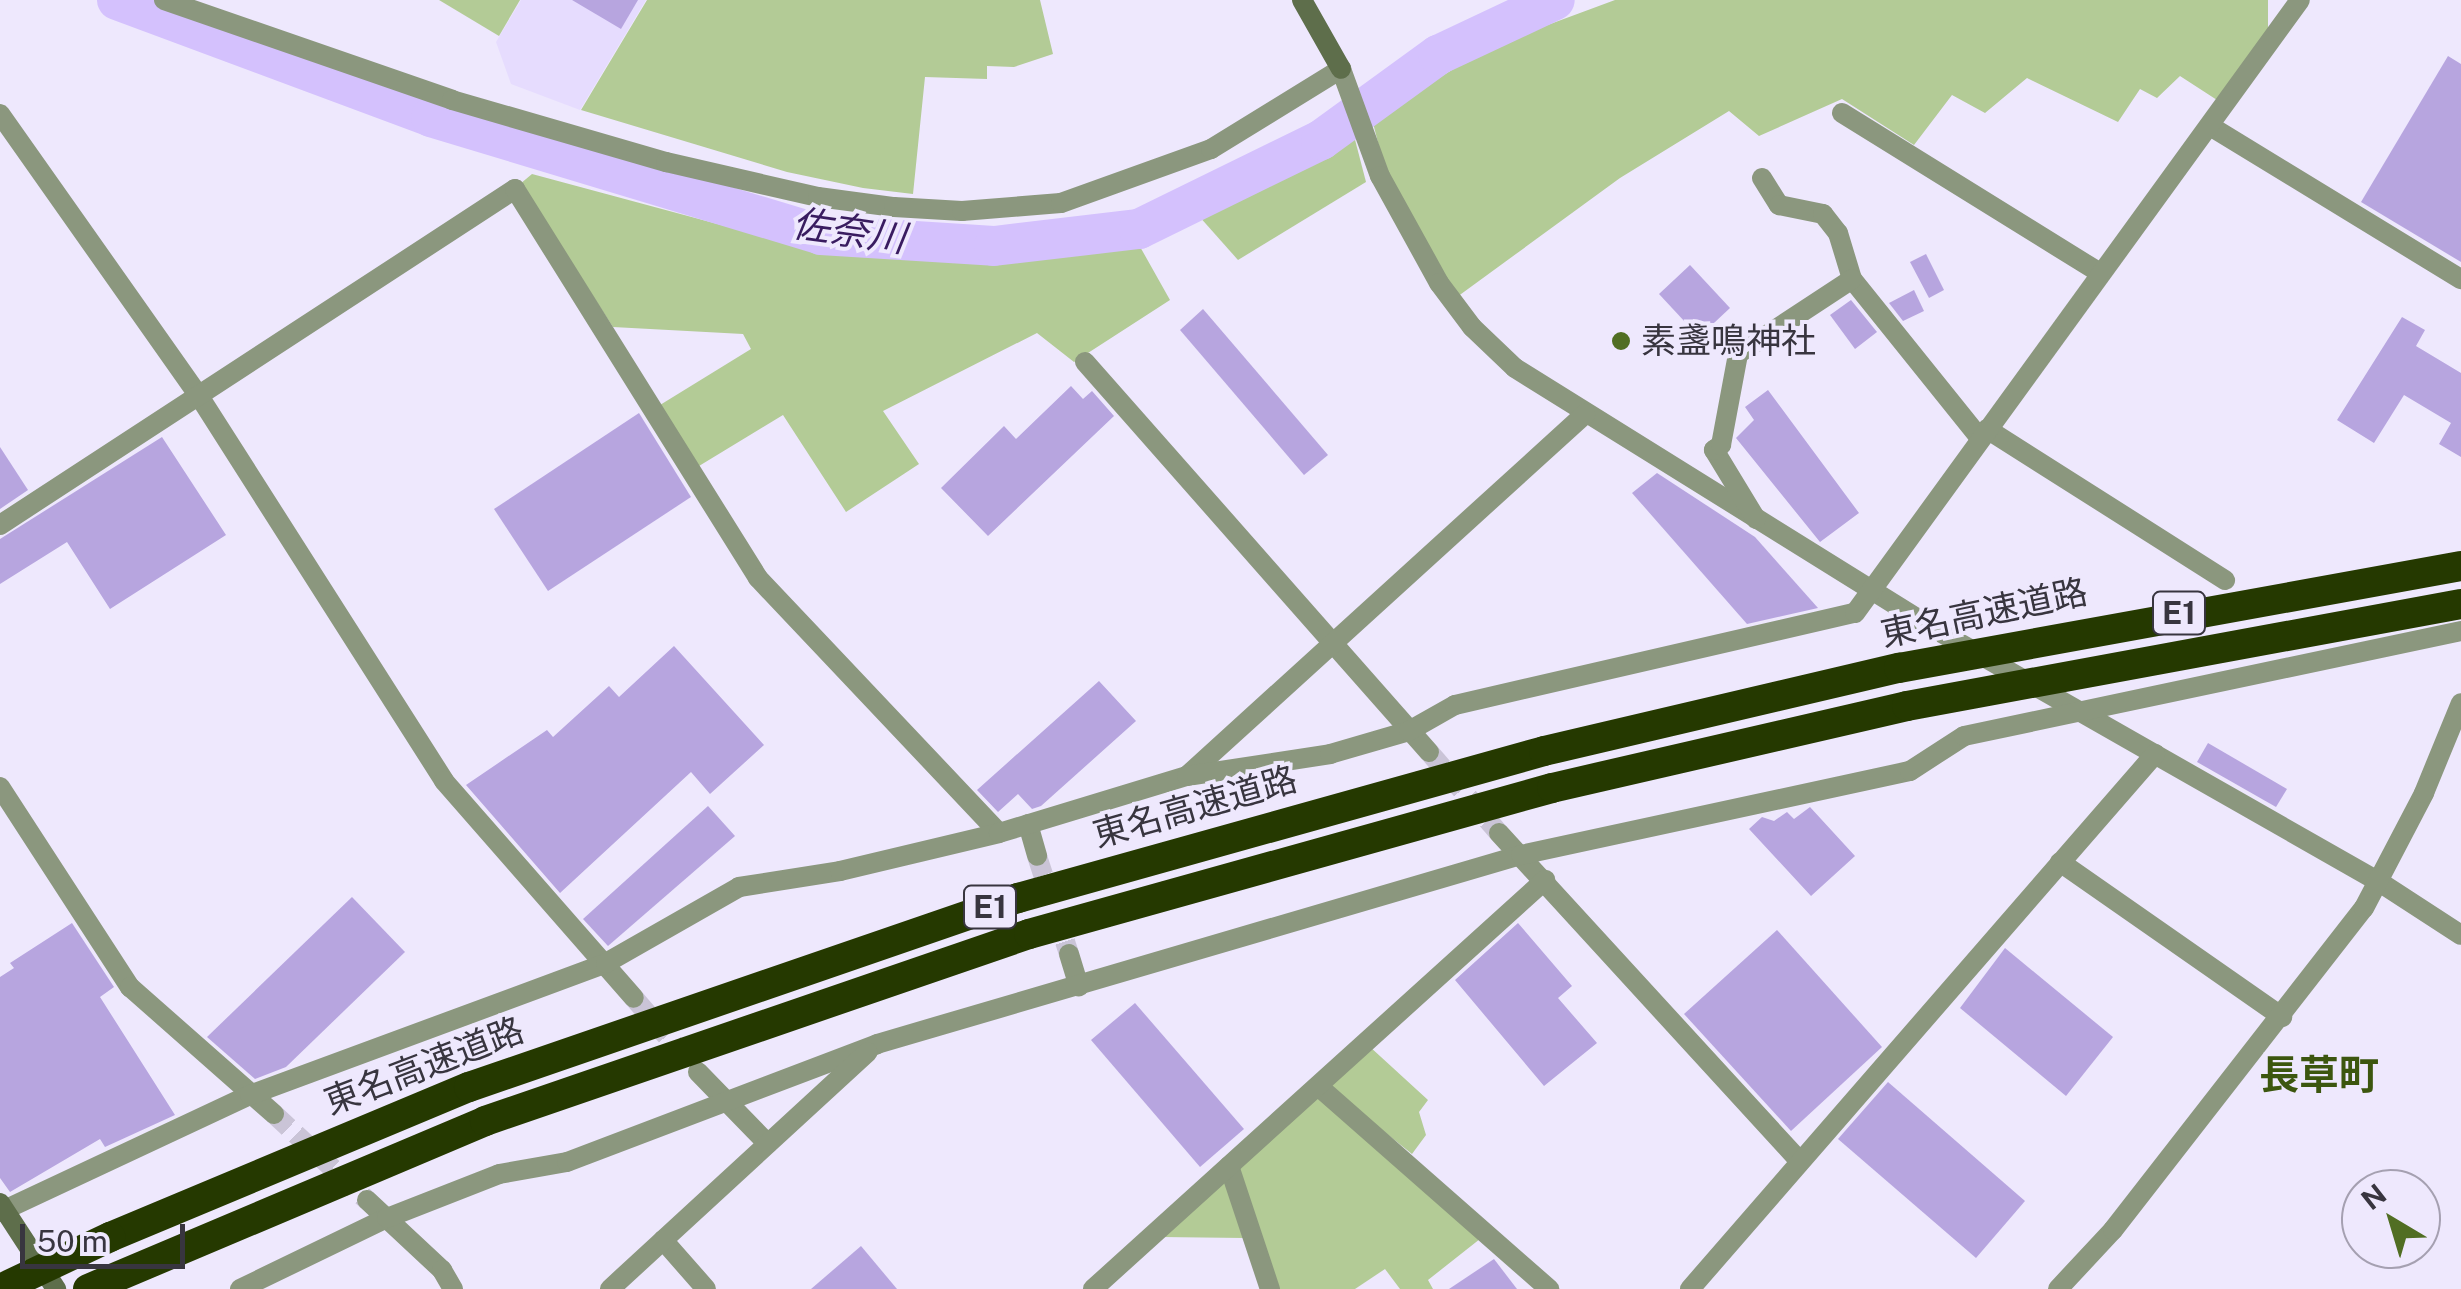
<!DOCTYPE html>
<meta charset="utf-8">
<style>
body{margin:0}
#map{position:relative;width:2461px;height:1289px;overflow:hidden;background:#eee8fd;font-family:"Public Sans","Noto Sans JP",sans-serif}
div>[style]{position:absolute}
.built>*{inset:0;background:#e6dcfe}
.green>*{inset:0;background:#b3cb96}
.river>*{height:40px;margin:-20px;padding:0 20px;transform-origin:20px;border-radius:20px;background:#d4c1fd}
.building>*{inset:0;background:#b7a5df}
.street-tunnel>*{height:20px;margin-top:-10px;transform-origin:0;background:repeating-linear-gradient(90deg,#cac4d7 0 20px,transparent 0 30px)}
.street>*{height:20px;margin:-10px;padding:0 10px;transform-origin:10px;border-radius:10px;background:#8b977e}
.secondary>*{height:20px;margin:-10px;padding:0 10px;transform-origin:10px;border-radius:10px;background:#5e6e4b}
.highway>*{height:30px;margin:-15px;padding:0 15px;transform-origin:15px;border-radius:15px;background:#253900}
.highway-bridge>*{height:30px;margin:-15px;padding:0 15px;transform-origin:15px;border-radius:15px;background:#253900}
.dots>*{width:28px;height:28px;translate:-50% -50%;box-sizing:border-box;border:5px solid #eee8fd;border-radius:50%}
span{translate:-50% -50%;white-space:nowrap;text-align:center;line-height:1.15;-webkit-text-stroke:8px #eee8fd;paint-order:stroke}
.shield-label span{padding:2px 8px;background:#eee8fd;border:2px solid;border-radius:8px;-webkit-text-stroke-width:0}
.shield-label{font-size:32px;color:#38353f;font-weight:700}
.poi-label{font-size:35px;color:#38353f}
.left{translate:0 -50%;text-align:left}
.street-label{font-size:35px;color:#38353f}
.water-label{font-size:38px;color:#391c60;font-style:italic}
.quarter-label{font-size:40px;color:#3c560f;font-weight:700}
.north{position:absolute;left:2341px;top:1169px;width:100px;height:100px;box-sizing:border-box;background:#eee8fd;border:2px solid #a5a0b1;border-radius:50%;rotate:322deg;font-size:28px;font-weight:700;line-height:40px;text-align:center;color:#38353f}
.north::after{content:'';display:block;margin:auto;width:35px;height:45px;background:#516e23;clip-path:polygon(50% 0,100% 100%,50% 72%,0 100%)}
.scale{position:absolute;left:20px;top:1224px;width:165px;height:45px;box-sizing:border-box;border:5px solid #38353f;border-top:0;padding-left:12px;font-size:30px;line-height:35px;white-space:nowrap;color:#38353f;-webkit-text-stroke:8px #eee8fd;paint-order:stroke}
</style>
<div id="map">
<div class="built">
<i style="clip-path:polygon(521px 0,646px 0,580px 110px,511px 84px,496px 42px)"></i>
</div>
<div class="green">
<i style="clip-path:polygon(439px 0,520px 0,499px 36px)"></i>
<i style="clip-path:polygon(647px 0,1040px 0,1053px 54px,1014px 67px,987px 66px,987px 79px,925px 77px,913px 194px,863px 188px,787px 172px,581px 110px)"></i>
<i style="clip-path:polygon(1615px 0,2268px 0,2268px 35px,2217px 100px,2180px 76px,2157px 98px,2140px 89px,2118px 122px,2027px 78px,1985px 113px,1952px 95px,1914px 145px,1842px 99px,1759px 136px,1729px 111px,1620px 178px,1457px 297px,1386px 174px,1372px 119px,1491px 46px)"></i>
<i style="clip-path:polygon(1353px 132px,1366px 182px,1238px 260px,1198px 215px)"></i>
<i style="clip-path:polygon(532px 174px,821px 252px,1004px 257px,1134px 236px,1170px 300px,1074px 362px,1037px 333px,883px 411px,919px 464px,846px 512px,783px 415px,699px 466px,660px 405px,751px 349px,743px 334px,613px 327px,520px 184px)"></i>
<i style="clip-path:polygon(1369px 1046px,1428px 1100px,1419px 1112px,1426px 1135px,1412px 1154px,1326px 1085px)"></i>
<i style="clip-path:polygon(1317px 1094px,1485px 1235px,1428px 1280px,1433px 1289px,1400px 1289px,1385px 1269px,1355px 1289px,1275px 1289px,1234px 1170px)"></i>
<i style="clip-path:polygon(1228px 1177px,1244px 1238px,1161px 1237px)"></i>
</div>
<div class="river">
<i style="left:117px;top:0;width:335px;rotate:20.4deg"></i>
<i style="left:431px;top:117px;width:407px;rotate:16.8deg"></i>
<i style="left:821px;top:235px;width:173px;rotate:3.6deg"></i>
<i style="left:994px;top:246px;width:146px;rotate:-6.7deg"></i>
<i style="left:1139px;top:229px;width:203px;rotate:-26.1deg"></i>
<i style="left:1321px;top:140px;width:145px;rotate:-36deg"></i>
<i style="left:1438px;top:55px;width:129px;rotate:-25.2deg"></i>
</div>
<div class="building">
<i style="clip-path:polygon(572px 0,638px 0,621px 29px)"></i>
<i style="clip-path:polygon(2448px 56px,2461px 64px,2461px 262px,2361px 202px)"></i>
<i style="clip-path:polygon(1926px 254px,1944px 290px,1929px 298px,1910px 262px)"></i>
<i style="clip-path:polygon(1690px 265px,1730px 308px,1699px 337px,1659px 294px)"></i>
<i style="clip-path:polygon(1914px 290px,1924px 311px,1903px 321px,1889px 303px)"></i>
<i style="clip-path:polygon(1851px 300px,1877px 332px,1855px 349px,1830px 315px)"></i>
<i style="clip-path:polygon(1203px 309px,1328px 455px,1304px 475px,1180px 330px)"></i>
<i style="clip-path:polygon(2402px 317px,2425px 330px,2416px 346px,2461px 373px,2461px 457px,2439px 444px,2451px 423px,2404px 395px,2374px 443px,2337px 420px)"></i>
<i style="clip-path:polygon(1071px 386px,1083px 399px,1092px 391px,1114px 416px,988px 536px,941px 488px,1004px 426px,1016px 439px)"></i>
<i style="clip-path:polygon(1768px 390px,1859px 513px,1820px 542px,1736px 438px,1754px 420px,1745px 407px)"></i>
<i style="clip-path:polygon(639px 413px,691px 497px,548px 591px,494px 509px)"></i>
<i style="clip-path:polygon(162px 437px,226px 535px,110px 609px,67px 542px,0 584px,0 539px)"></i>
<i style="clip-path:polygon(0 447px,28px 490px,0 509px)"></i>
<i style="clip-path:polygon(1657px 473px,1755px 537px,1818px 608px,1747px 624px,1632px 493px)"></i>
<i style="clip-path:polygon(674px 646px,764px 745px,710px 794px,691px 772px,560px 893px,466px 785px,547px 730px,553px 737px,609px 686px,619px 697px)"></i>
<i style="clip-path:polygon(1099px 681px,1136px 721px,1041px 806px,1032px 809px,1018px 794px,998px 812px,977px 790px)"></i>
<i style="clip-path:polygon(2208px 743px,2287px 789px,2276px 807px,2197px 762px)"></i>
<i style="clip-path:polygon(708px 806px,735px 836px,608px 946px,583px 919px)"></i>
<i style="clip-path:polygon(1810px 807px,1855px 856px,1811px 896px,1749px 829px,1762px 817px,1774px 821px,1787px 812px,1794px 819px)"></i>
<i style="clip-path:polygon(352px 897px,405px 952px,286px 1067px,255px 1079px,207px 1037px)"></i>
<i style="clip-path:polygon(72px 923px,114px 987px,100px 997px,175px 1115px,105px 1147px,100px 1139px,10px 1192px,0 1178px,0 977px,14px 968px,10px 963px)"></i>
<i style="clip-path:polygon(1518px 923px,1572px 986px,1558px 998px,1597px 1043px,1544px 1086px,1455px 980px)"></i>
<i style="clip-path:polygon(1777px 930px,1882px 1047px,1791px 1131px,1684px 1014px)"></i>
<i style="clip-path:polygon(2005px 948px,2113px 1037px,2066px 1096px,1960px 1008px)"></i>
<i style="clip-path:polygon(1135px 1003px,1244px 1129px,1200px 1167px,1091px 1040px)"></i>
<i style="clip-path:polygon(1888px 1082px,2025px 1201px,1976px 1258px,1838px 1139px)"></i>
<i style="clip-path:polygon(861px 1246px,897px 1289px,811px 1289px)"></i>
<i style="clip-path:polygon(1494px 1259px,1517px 1289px,1449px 1289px)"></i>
</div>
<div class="street-tunnel">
<i style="left:1429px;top:752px;width:107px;rotate:49.2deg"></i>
<i style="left:1037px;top:856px;width:103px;rotate:71.9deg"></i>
<i style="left:634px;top:998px;width:83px;rotate:49.4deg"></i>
<i style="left:274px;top:1114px;width:127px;rotate:42.8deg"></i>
</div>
<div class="street">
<i style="left:164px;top:0;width:305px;rotate:19.1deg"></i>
<i style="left:452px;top:100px;width:223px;rotate:16.2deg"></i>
<i style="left:666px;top:162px;width:156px;rotate:13deg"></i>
<i style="left:818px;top:197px;width:77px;rotate:7.5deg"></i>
<i style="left:894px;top:207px;width:68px;rotate:3.4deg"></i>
<i style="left:962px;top:211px;width:99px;rotate:-4.6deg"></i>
<i style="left:1061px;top:203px;width:159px;rotate:-19.8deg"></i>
<i style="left:1211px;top:149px;width:153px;rotate:-31.6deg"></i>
<i style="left:1341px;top:69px;width:114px;rotate:70deg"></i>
<i style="left:1380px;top:176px;width:122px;rotate:61.1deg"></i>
<i style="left:1439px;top:283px;width:55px;rotate:53.1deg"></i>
<i style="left:1472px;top:327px;width:59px;rotate:43.6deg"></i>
<i style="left:1515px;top:368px;width:484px;rotate:31.9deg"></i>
<i style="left:1926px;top:624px;width:524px;rotate:29.65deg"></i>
<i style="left:2381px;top:883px;width:95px;rotate:33deg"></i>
<i style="left:1842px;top:113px;width:301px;rotate:31.8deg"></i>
<i style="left:0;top:114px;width:345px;rotate:54.8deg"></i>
<i style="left:199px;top:396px;width:456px;rotate:57.5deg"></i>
<i style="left:444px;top:781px;width:288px;rotate:48.8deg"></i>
<i style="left:2210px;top:126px;width:294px;rotate:31.4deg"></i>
<i style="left:1762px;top:178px;width:32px;rotate:58deg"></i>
<i style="left:1779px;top:205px;width:45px;rotate:11.6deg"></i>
<i style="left:1823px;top:214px;width:24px;rotate:52deg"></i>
<i style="left:1838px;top:233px;width:48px;rotate:73.1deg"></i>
<i style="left:1852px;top:279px;width:204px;rotate:51.2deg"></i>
<i style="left:1085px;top:362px;width:520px;rotate:48.59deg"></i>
<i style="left:1987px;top:429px;width:282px;rotate:32.4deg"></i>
<i style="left:1756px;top:519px;width:81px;rotate:-121.3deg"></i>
<i style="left:1714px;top:450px;width:9px;rotate:-36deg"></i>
<i style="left:1721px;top:445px;width:93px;rotate:-79.4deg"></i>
<i style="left:1738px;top:354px;width:136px;rotate:-33.3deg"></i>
<i style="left:0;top:525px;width:615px;rotate:-33.12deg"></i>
<i style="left:515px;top:189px;width:459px;rotate:58deg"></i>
<i style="left:758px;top:578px;width:351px;rotate:46.6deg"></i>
<i style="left:1188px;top:775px;width:537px;rotate:-42.28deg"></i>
<i style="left:0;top:787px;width:239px;rotate:57deg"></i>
<i style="left:130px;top:987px;width:192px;rotate:41.4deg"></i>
<i style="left:1028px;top:824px;width:33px;rotate:74deg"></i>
<i style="left:1499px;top:833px;width:442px;rotate:47.5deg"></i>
<i style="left:2060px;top:862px;width:271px;rotate:34.9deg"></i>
<i style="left:1069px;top:954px;width:34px;rotate:73deg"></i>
<i style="left:698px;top:1072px;width:100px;rotate:45.8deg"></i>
<i style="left:1318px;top:1086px;width:308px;rotate:41.3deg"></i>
<i style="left:1229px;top:1166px;width:130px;rotate:71.6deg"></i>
<i style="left:367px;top:1200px;width:103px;rotate:43deg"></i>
<i style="left:442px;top:1270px;width:22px;rotate:60deg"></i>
<i style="left:0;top:1212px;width:276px;rotate:-25.1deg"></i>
<i style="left:250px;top:1095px;width:380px;rotate:-20.3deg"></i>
<i style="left:606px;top:963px;width:153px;rotate:-29.7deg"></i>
<i style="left:739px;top:887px;width:102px;rotate:-9deg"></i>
<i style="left:840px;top:871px;width:163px;rotate:-13.4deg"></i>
<i style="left:999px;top:833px;width:196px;rotate:-16.9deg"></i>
<i style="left:1187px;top:776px;width:145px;rotate:-8.7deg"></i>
<i style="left:1330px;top:754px;width:82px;rotate:-16.2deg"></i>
<i style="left:1409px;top:731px;width:53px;rotate:-29.5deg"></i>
<i style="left:1455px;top:705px;width:410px;rotate:-13deg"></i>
<i style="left:1855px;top:613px;width:757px;rotate:-54.02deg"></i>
<i style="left:663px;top:1240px;width:65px;rotate:48.7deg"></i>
<i style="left:240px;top:1289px;width:163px;rotate:-25.8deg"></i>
<i style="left:387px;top:1218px;width:120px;rotate:-21.4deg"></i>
<i style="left:499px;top:1174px;width:69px;rotate:-10deg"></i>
<i style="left:567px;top:1162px;width:332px;rotate:-20.8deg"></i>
<i style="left:877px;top:1044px;width:671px;rotate:-16.36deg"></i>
<i style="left:1521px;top:855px;width:398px;rotate:-12.2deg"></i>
<i style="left:1910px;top:771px;width:64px;rotate:-32.9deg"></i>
<i style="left:1964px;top:736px;width:508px;rotate:-11.93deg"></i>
<i style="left:610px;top:1289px;width:350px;rotate:-42.6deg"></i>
<i style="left:1093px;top:1289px;width:610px;rotate:-42.14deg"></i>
<i style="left:1690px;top:1289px;width:709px;rotate:-49deg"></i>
<i style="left:2058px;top:1289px;width:81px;rotate:-47deg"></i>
<i style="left:2113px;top:1230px;width:408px;rotate:-52.1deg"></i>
<i style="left:2364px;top:908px;width:130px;rotate:-62.4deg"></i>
<i style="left:2424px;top:793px;width:97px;rotate:-67.7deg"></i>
</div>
<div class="secondary">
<i style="left:1302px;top:0;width:79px;rotate:60.5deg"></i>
<i style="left:0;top:1203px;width:103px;rotate:56.9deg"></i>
</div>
<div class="highway">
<i style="left:110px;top:1237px;width:389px;rotate:-22.7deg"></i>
<i style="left:469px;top:1087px;width:581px;rotate:-19deg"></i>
<i style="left:1018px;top:898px;width:546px;rotate:-15.61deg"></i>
<i style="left:1544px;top:751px;width:365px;rotate:-13.2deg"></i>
<i style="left:88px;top:1289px;width:431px;rotate:-22.9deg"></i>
<i style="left:485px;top:1121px;width:575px;rotate:-18.97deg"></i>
<i style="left:1029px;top:934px;width:543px;rotate:-15.6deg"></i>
<i style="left:1552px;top:788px;width:364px;rotate:-13deg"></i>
</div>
<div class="highway-bridge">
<i style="left:1899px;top:668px;width:571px;rotate:-10.29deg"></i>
<i style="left:1907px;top:706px;width:563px;rotate:-10.43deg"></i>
<i style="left:0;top:1289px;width:122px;rotate:-25.3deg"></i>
</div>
<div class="dots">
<i style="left:1621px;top:341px;background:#516e23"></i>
</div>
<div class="shield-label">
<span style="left:2179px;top:613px">E1</span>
<span style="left:990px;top:907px">E1</span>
</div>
<div class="poi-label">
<span class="left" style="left:1641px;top:341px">素盞鳴神社</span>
</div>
<div class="street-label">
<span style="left:1984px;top:613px;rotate:-12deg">東名高速道路</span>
<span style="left:1195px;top:807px;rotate:-16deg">東名高速道路</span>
<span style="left:424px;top:1066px;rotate:-21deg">東名高速道路</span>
</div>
<div class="water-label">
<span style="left:849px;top:231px;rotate:8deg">佐奈川</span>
</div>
<div class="quarter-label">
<span style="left:2319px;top:1075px">長草町</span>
</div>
<div class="north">N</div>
<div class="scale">50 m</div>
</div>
